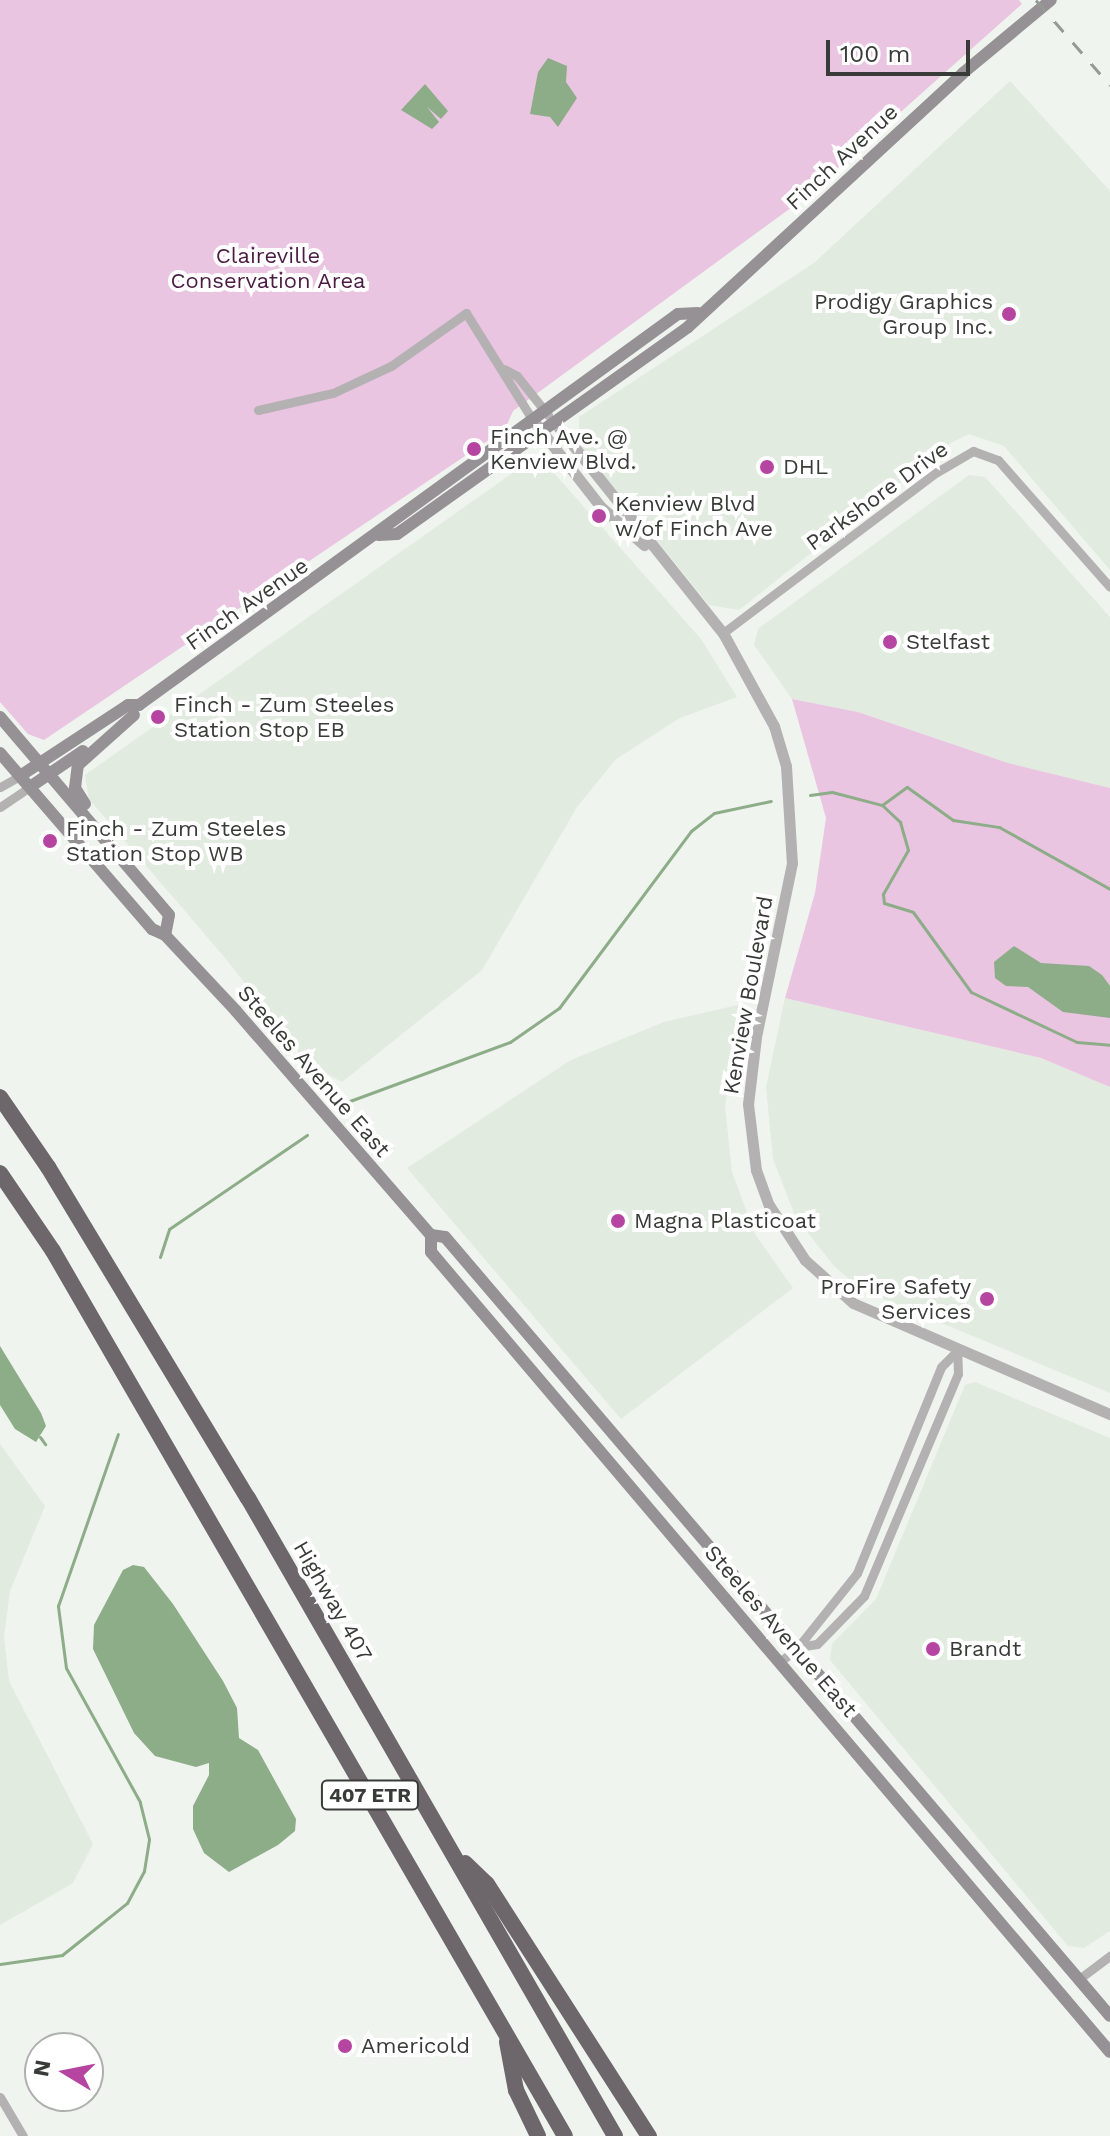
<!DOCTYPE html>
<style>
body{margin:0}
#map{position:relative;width:1110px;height:2136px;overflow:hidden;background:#eff4ee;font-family:"Work Sans",sans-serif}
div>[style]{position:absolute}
.built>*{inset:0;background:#e1ebdf}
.green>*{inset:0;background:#eac5e1}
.water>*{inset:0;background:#8dac88}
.stream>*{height:3px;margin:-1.5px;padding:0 1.5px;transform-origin:1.5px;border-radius:1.5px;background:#8dac88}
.minor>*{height:9px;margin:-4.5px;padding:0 4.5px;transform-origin:4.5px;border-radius:4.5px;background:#b4b1b3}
.tertiary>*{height:11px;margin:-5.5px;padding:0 5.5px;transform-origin:5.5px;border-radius:5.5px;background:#b4b1b3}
.secondary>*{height:12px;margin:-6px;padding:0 6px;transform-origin:6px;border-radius:6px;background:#969194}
.motorway>*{height:16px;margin:-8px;padding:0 8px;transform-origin:8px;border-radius:8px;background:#6d676b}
.rail>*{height:3px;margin-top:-1.5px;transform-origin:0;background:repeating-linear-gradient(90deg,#969a95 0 14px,transparent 0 28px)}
.dots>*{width:22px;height:22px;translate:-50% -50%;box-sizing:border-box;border:4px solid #fff;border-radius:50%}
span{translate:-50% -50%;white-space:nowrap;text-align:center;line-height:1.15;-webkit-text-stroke:8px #fff;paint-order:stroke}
.shield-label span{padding:2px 6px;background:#fff;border:2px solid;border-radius:6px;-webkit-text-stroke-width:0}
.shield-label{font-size:20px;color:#383b38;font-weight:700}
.street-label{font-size:22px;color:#383b38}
.park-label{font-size:22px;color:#4b1b42}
.poi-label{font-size:22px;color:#383b38}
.right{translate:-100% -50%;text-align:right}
.left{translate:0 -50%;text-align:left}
.north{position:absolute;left:24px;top:2032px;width:80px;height:80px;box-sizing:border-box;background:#fff;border:2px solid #afb1af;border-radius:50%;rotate:280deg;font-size:22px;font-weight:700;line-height:32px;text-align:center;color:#383b38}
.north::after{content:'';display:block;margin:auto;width:28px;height:36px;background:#b545a1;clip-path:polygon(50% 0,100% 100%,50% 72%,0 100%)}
.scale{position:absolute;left:826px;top:40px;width:144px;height:36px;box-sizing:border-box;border:4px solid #383b38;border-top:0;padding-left:10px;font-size:24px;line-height:28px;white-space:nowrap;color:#383b38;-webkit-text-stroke:6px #fff;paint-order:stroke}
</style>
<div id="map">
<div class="built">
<i style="clip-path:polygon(1010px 81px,1110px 191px,1110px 570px,1004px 446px,969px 434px,949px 444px,739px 610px,709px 605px,579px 444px,579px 417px,814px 263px)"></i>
<i style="clip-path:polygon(538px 455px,701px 639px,737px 697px,680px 718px,616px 759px,577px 807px,482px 970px,342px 1082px,307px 1063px,226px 959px,89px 799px,85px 775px)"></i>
<i style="clip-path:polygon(969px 475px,985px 477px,1110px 617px,1110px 788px,1008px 763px,858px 712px,792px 699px,754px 645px,758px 629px)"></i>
<i style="clip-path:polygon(785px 998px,1041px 1058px,1110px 1087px,1110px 1393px,862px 1290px,834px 1266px,796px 1218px,773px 1159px,766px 1087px)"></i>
<i style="clip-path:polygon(742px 1004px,725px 1106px,732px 1172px,755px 1234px,793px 1288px,621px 1419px,407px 1168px,571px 1060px,664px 1022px)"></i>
<i style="clip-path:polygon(975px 1382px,1110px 1438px,1110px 1931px,1084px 1948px,1068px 1946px,830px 1660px,832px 1644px,876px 1599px,965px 1385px)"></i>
<i style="clip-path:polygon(0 1444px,45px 1506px,10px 1591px,4px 1637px,9px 1681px,93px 1844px,73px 1883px,0 1925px)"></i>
</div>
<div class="green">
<i style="clip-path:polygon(0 0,1019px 0,1022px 4px,803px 199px,513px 411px,505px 429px,44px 740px,28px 734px,0 702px)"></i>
<i style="clip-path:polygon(792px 699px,858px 712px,1008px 763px,1110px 788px,1110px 1087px,1041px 1058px,785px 998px,815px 893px,826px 818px)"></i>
</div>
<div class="water">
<i style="clip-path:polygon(548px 58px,567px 66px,566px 82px,577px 98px,558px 127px,550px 117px,530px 114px,538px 72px)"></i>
<i style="clip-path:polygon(425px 84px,448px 111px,441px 119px,427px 107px,439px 122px,432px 129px,401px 110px)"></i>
<i style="clip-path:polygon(1014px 946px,1041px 963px,1089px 966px,1102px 975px,1110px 986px,1110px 1018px,1063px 1012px,1028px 987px,1006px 986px,995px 978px,994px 962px)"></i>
<i style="clip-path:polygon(0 1346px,41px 1413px,46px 1426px,36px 1442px,15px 1429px,0 1405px)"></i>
<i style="clip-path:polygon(133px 1565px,144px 1567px,173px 1604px,223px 1681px,237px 1708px,239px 1738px,258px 1750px,296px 1819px,295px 1831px,278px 1845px,229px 1872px,204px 1853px,193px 1829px,193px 1806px,209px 1775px,209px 1763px,196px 1767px,155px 1756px,134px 1733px,93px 1649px,94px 1625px,123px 1570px)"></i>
</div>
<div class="stream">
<i style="left:810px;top:795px;width:22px;rotate:-8deg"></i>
<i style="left:832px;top:792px;width:52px;rotate:14.6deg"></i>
<i style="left:882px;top:805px;width:25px;rotate:43deg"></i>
<i style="left:900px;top:822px;width:29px;rotate:74deg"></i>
<i style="left:908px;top:850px;width:51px;rotate:119.6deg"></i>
<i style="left:883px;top:894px;width:9px;rotate:84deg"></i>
<i style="left:884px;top:903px;width:30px;rotate:17deg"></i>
<i style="left:913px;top:912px;width:99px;rotate:54.1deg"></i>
<i style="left:971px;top:992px;width:117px;rotate:25.3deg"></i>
<i style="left:1077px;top:1042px;width:33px;rotate:5deg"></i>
<i style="left:882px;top:805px;width:31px;rotate:-36deg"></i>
<i style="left:907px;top:787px;width:57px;rotate:35.7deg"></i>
<i style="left:953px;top:820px;width:47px;rotate:8.7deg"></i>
<i style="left:999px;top:827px;width:127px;rotate:29.2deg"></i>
<i style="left:347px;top:1102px;width:174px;rotate:-20.2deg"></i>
<i style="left:510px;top:1042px;width:60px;rotate:-34.8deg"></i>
<i style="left:559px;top:1008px;width:221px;rotate:-53.3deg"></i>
<i style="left:691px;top:831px;width:29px;rotate:-38deg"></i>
<i style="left:714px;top:813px;width:58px;rotate:-11.9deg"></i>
<i style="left:160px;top:1257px;width:29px;rotate:-72deg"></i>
<i style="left:169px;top:1229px;width:167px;rotate:-34.3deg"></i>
<i style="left:40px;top:1437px;width:9px;rotate:54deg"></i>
<i style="left:0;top:1964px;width:63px;rotate:-8.3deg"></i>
<i style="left:62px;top:1955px;width:83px;rotate:-38.7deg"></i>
<i style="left:127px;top:1903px;width:36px;rotate:-62deg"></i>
<i style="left:144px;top:1871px;width:32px;rotate:-81deg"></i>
<i style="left:149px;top:1839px;width:38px;rotate:-104deg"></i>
<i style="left:140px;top:1802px;width:153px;rotate:-118.9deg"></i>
<i style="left:66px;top:1668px;width:63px;rotate:-97.4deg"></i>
<i style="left:58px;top:1606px;width:182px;rotate:-70.8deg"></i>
</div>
<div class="minor">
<i style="left:504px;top:369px;width:15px;rotate:28deg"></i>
<i style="left:517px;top:376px;width:50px;rotate:51.5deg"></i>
<i style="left:258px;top:410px;width:77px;rotate:-12.8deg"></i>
<i style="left:333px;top:393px;width:64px;rotate:-25deg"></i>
<i style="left:391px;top:366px;width:92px;rotate:-35.2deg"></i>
<i style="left:466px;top:313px;width:125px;rotate:58.1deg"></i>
<i style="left:723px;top:633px;width:268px;rotate:-37deg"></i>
<i style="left:937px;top:472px;width:42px;rotate:-30.3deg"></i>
<i style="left:973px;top:451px;width:27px;rotate:20deg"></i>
<i style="left:998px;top:460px;width:169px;rotate:48.6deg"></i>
<i style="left:0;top:787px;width:23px;rotate:-29deg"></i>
<i style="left:0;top:807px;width:36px;rotate:-34deg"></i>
<i style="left:798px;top:1647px;width:19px;rotate:-9deg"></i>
<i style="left:817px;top:1644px;width:67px;rotate:-45.6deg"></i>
<i style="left:864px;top:1596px;width:241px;rotate:-67.1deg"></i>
<i style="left:958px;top:1374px;width:23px;rotate:-92deg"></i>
<i style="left:781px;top:1661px;width:22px;rotate:-39deg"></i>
<i style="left:798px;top:1647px;width:95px;rotate:-51.4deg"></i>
<i style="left:857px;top:1573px;width:222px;rotate:-67.8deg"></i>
<i style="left:941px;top:1367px;width:23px;rotate:-45deg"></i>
<i style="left:1079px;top:1979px;width:39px;rotate:-37deg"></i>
<i style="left:0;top:2097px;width:45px;rotate:59.5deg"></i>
</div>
<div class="tertiary">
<i style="left:536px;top:424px;width:104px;rotate:52deg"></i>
<i style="left:600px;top:506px;width:59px;rotate:41.6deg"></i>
<i style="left:556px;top:424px;width:268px;rotate:51.4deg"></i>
<i style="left:723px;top:633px;width:106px;rotate:61.3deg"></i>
<i style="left:774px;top:726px;width:42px;rotate:73.3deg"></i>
<i style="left:786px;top:766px;width:97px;rotate:86.5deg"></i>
<i style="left:792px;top:863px;width:178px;rotate:101.7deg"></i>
<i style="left:756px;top:1037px;width:67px;rotate:96.8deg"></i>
<i style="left:748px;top:1104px;width:66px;rotate:83.1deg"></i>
<i style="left:756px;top:1170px;width:37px;rotate:70deg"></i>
<i style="left:769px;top:1205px;width:66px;rotate:56.8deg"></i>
<i style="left:805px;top:1260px;width:64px;rotate:41.9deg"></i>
<i style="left:853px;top:1303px;width:280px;rotate:23.4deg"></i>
</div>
<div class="secondary">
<i style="left:379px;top:535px;width:18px;rotate:-3deg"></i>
<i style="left:397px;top:534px;width:357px;rotate:-35.4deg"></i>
<i style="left:688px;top:327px;width:374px;rotate:-42.7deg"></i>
<i style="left:963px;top:73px;width:114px;rotate:-39.7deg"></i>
<i style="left:0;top:717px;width:260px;rotate:49.5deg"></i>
<i style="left:169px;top:915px;width:20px;rotate:101deg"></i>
<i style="left:0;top:753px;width:233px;rotate:49.2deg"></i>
<i style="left:152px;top:929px;width:14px;rotate:25deg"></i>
<i style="left:165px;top:935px;width:104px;rotate:46.9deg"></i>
<i style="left:236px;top:1011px;width:297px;rotate:49deg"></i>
<i style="left:431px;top:1235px;width:14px;rotate:8deg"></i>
<i style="left:445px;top:1237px;width:1024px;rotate:49.51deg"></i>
<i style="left:20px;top:776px;width:129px;rotate:-33.3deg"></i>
<i style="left:128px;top:705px;width:11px"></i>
<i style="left:139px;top:705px;width:666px;rotate:-35.96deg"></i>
<i style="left:678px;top:314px;width:20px;rotate:-3deg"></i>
<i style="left:30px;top:787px;width:64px;rotate:-34.2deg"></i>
<i style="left:85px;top:804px;width:19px;rotate:-122deg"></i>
<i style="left:75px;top:788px;width:23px;rotate:-83deg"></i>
<i style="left:78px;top:765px;width:75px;rotate:-41.8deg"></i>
<i style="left:431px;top:1235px;width:17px;rotate:90deg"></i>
<i style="left:431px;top:1252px;width:1049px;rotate:49.68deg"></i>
</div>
<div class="motorway">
<i style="left:0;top:1097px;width:85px;rotate:55.6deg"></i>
<i style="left:48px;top:1167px;width:387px;rotate:58.9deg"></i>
<i style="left:248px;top:1498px;width:736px;rotate:60.09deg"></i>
<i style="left:0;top:1173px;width:94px;rotate:55.8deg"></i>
<i style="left:53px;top:1251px;width:1022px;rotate:59.95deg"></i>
<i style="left:465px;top:1863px;width:30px;rotate:44deg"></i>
<i style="left:487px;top:1884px;width:300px;rotate:57.3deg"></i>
<i style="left:507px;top:2042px;width:49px;rotate:79.4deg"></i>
<i style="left:516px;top:2090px;width:51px;rotate:64.4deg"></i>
</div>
<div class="rail">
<i style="left:1036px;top:0;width:113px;rotate:49deg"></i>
</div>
<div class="dots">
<i style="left:1009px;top:314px;background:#b545a1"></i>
<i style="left:474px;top:449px;background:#b545a1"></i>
<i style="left:767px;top:467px;background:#b545a1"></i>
<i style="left:599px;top:516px;background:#b545a1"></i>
<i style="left:890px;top:642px;background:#b545a1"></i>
<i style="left:158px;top:717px;background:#b545a1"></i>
<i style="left:50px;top:841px;background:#b545a1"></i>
<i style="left:618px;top:1221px;background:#b545a1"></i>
<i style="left:987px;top:1299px;background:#b545a1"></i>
<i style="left:933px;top:1649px;background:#b545a1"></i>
<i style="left:345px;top:2046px;background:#b545a1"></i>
</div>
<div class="shield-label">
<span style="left:370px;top:1795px">407 ETR</span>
</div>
<div class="street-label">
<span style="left:842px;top:157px;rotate:-43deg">Finch Avenue</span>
<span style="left:877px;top:496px;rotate:-36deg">Parkshore Drive</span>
<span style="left:247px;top:604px;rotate:-35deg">Finch Avenue</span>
<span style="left:748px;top:995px;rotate:-80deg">Kenview Boulevard</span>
<span style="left:314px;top:1071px;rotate:49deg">Steeles Avenue East</span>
<span style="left:333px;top:1601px;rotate:60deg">Highway 407</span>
<span style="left:781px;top:1631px;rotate:49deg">Steeles Avenue East</span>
</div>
<div class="park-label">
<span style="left:268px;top:268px">Claireville<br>Conservation Area</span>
</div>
<div class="poi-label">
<span class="right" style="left:993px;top:314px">Prodigy Graphics<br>Group Inc.</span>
<span class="left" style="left:490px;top:449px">Finch Ave. @<br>Kenview Blvd.</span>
<span class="left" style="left:783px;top:467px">DHL</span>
<span class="left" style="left:615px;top:516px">Kenview Blvd<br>w/of Finch Ave</span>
<span class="left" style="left:906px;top:642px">Stelfast</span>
<span class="left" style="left:174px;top:717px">Finch - Zum Steeles<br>Station Stop EB</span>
<span class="left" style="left:66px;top:841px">Finch - Zum Steeles<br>Station Stop WB</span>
<span class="left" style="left:634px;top:1221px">Magna Plasticoat</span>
<span class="right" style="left:971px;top:1299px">ProFire Safety<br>Services</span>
<span class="left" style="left:949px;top:1649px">Brandt</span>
<span class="left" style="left:361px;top:2046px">Americold</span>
</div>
<div class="north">N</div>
<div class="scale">100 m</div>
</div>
